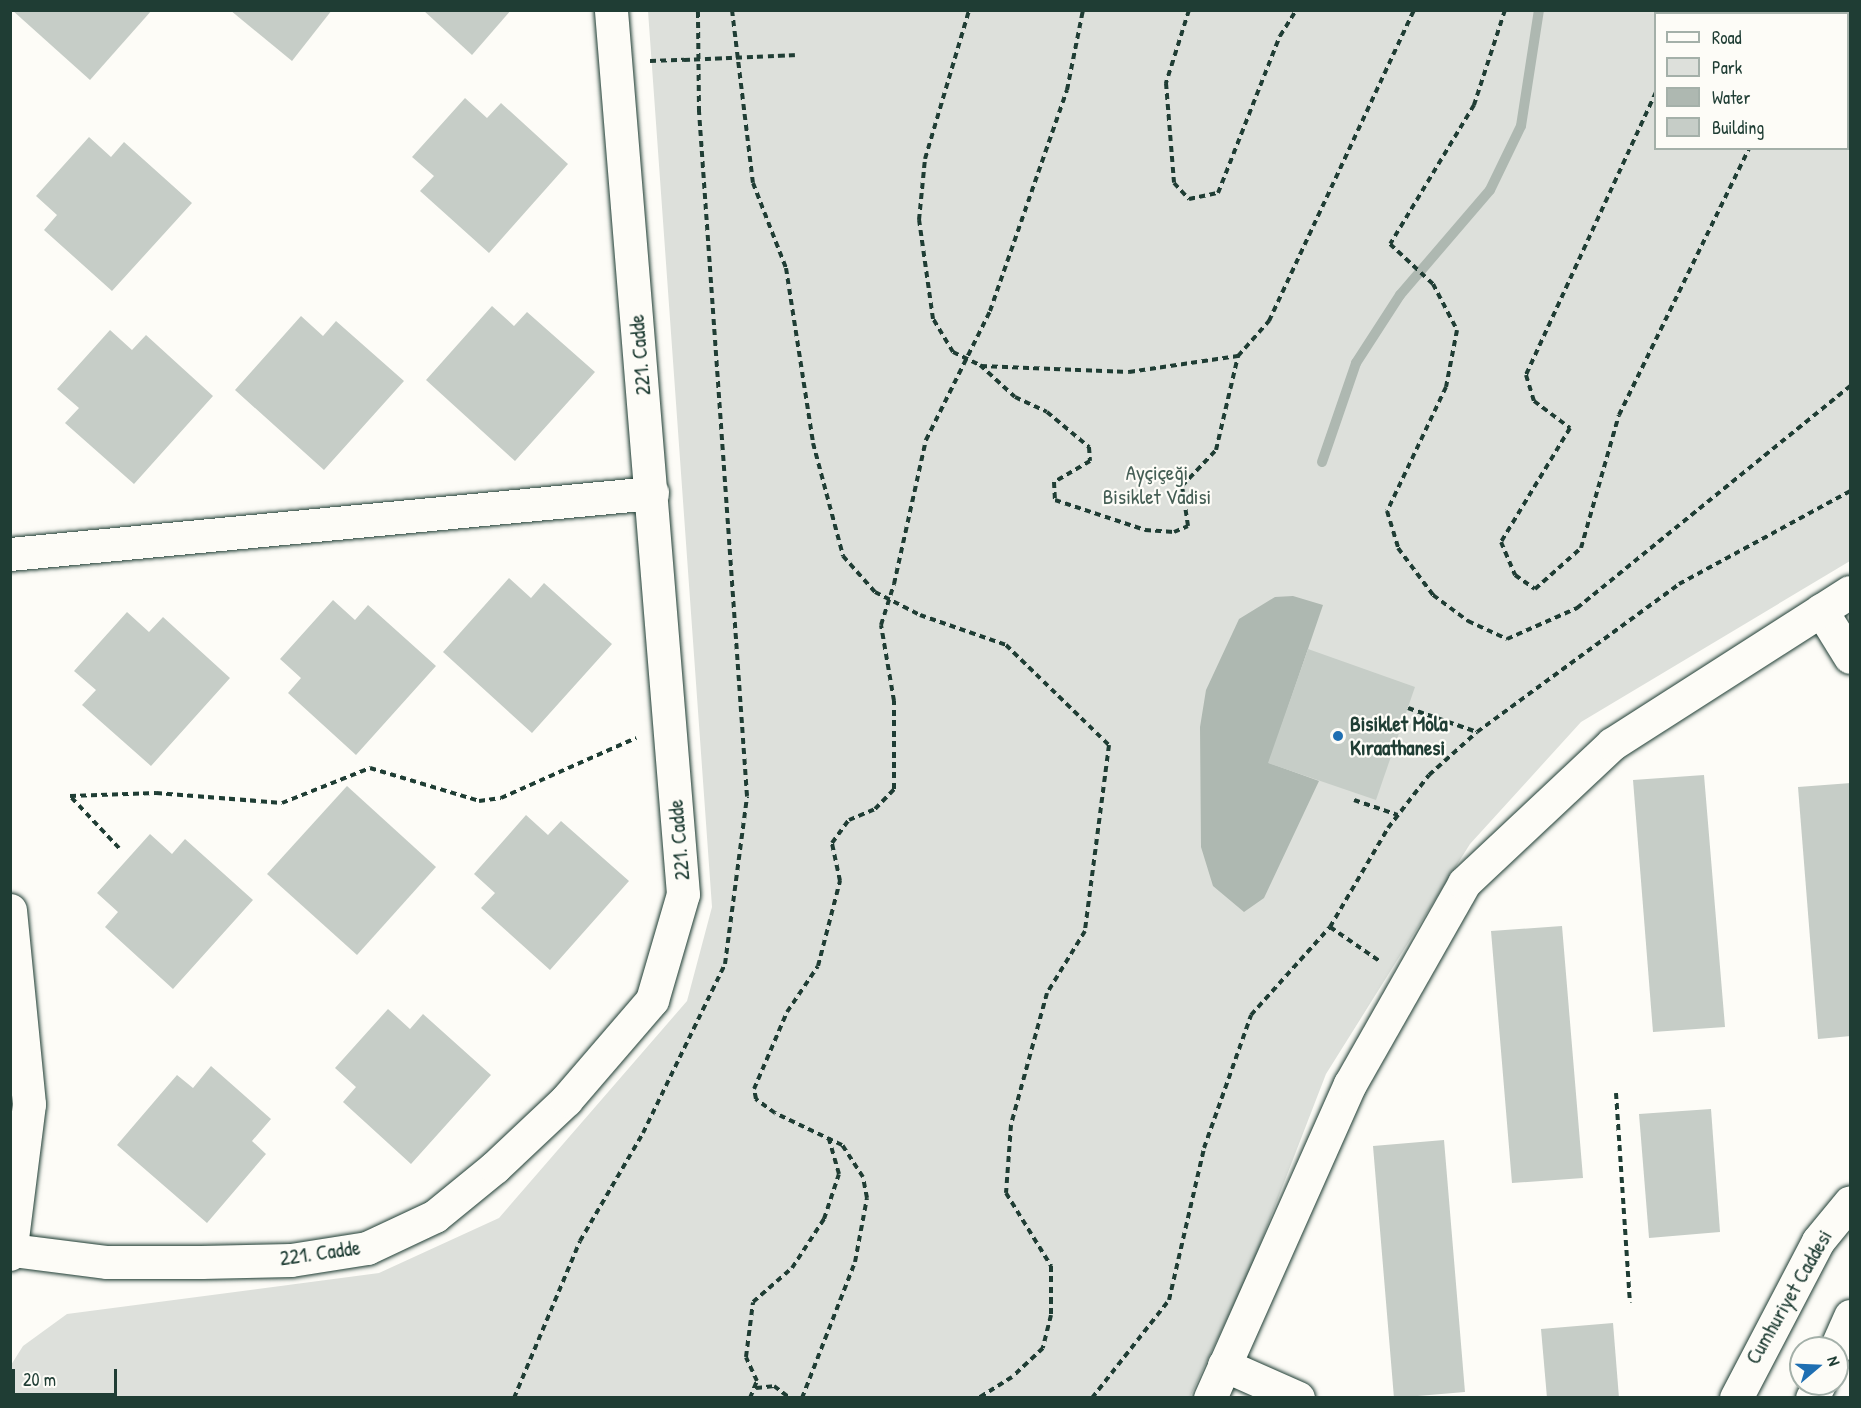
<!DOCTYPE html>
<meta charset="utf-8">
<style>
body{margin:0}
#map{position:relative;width:1861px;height:1408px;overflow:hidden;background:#fdfcf7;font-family:"Patrick Hand",sans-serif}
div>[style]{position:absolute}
.green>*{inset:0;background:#dde0db}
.water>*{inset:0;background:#aeb8b1}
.stream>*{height:10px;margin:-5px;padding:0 5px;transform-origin:5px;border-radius:5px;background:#aeb8b1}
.building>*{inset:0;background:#c6cdc7}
.path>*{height:4px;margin-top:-2px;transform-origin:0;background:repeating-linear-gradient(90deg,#1f3d34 0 6px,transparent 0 10.5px)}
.roads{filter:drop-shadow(0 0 2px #1f3d34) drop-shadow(0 0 2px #1f3d34)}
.minor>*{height:33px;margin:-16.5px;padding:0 16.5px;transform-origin:16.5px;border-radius:16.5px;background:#fdfcf7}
.tertiary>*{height:33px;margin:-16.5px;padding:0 16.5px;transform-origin:16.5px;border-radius:16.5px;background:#fdfcf7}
.path-bridge>*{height:4px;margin-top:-2px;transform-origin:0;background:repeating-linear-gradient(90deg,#1f3d34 0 6px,transparent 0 10.5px)}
.dots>*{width:16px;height:16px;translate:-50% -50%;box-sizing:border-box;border:3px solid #fdfcf7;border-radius:50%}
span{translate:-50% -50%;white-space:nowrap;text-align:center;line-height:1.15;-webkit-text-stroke:4.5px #fdfcf7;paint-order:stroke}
.street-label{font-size:21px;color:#1f3d34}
.park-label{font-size:21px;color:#455e55}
.poi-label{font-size:21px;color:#1f3d34;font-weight:700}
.left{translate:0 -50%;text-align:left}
.frame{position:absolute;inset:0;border:12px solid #1f3d34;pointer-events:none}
.legend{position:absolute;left:1654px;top:12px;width:195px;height:138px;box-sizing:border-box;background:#fdfcf7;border:2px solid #a4b0a9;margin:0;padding:8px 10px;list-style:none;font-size:18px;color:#1f3d34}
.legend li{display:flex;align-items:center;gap:12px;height:30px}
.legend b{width:30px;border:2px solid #a4b0a9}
.north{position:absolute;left:1789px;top:1336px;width:60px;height:60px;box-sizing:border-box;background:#fdfcf7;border:2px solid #a4b0a9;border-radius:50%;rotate:71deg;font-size:16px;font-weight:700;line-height:24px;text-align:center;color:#1f3d34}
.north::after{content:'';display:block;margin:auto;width:21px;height:27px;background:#1f6fb2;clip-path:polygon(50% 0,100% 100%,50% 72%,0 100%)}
.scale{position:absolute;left:12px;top:1369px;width:105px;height:27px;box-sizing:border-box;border:3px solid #1f3d34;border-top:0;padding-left:8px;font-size:18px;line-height:21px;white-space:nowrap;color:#1f3d34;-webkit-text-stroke:4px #fdfcf7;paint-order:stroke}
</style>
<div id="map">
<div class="green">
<i style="clip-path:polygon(evenodd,648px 11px,1850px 11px,1850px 561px,1581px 722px,1470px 844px,1326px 1074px,1251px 1268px,1190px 1397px,11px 1398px,11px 1365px,23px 1346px,67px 1314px,379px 1273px,499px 1218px,687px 1001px,712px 907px,648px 11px,1656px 14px,1848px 14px,1848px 148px,1656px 148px,1656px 14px)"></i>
</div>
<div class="water">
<i style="clip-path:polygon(1293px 596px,1323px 605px,1269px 763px,1319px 781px,1264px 898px,1244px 912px,1213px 886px,1201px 847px,1200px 727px,1206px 690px,1239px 619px,1275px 597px)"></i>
</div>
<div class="stream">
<i style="left:1322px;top:462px;width:105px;rotate:-71deg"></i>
<i style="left:1356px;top:363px;width:81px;rotate:-57.1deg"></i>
<i style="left:1400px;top:295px;width:138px;rotate:-49.4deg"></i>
<i style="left:1490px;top:190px;width:71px;rotate:-64.2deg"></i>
<i style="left:1521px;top:126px;width:117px;rotate:-81.2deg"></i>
</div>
<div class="building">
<i style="clip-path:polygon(12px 10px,152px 10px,90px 80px)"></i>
<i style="clip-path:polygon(230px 10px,332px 10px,292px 61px)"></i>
<i style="clip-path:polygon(423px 10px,511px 10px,472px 55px)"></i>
<i style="clip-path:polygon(465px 98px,487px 118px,501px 103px,568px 164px,489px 253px,420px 191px,434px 176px,412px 157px)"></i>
<i style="clip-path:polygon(89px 137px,111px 157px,124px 142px,192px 203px,112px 291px,44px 230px,57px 215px,36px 196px)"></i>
<i style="clip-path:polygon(492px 306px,514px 326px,527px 312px,595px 372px,515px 461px,426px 380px)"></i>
<i style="clip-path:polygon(301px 316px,323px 336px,336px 321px,404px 381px,324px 470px,235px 390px)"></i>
<i style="clip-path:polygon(110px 330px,132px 350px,146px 335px,213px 396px,134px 484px,65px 423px,79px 408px,57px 389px)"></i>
<i style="clip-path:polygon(509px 578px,531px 598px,544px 583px,612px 644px,532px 733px,443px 652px)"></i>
<i style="clip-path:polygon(333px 600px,355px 620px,368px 605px,436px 666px,356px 755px,288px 693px,301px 678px,280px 659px)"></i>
<i style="clip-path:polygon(127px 612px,149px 632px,163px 617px,230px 678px,151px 766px,82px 705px,96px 690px,74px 671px)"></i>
<i style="clip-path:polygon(1308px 649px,1415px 687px,1376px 800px,1268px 763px)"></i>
<i style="clip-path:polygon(1704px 775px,1725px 1027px,1653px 1032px,1633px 780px)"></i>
<i style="clip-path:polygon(1851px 783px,1851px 1036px,1818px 1039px,1798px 787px)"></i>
<i style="clip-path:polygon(347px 786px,436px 867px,357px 955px,267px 874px)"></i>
<i style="clip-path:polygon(526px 815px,548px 835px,561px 821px,629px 881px,550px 970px,481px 908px,495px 893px,474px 874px)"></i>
<i style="clip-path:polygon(150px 834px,172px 854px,185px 839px,253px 900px,173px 989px,105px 927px,118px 912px,97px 893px)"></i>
<i style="clip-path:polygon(1562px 926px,1583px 1178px,1512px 1183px,1491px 931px)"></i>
<i style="clip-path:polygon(388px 1009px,410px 1029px,423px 1014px,491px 1075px,411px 1164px,343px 1102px,356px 1087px,335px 1068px)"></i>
<i style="clip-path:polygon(211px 1066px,271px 1119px,252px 1141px,266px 1154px,207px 1223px,117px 1145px,177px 1075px,193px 1088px)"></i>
<i style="clip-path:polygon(1711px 1109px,1720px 1232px,1649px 1238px,1639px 1114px)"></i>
<i style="clip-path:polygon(1444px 1140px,1465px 1392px,1394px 1398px,1373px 1146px)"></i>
<i style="clip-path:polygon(1613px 1323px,1619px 1398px,1547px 1398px,1541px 1329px)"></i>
</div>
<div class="path">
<i style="left:732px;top:10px;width:174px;rotate:83.1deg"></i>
<i style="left:753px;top:183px;width:91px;rotate:68.8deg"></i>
<i style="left:786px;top:268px;width:177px;rotate:81.2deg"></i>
<i style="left:813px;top:443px;width:117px;rotate:75.1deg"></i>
<i style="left:843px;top:556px;width:48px;rotate:48.4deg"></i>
<i style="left:875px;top:592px;width:51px;rotate:27.1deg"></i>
<i style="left:920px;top:615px;width:91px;rotate:19.2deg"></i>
<i style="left:1006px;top:645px;width:144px;rotate:44.2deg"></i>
<i style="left:1109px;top:745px;width:188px;rotate:97.4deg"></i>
<i style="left:1085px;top:931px;width:73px;rotate:121.5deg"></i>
<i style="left:1047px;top:993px;width:137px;rotate:105.3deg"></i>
<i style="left:1011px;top:1125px;width:68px;rotate:94.2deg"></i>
<i style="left:1006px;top:1193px;width:86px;rotate:58.3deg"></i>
<i style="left:1051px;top:1266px;width:49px;rotate:90deg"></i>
<i style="left:1051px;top:1315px;width:34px;rotate:104deg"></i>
<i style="left:1043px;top:1348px;width:42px;rotate:136.9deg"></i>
<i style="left:1012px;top:1377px;width:40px;rotate:148deg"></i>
<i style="left:1189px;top:10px;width:77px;rotate:107.5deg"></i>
<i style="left:1166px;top:83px;width:100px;rotate:85.4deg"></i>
<i style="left:1174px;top:183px;width:22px;rotate:47deg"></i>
<i style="left:1189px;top:199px;width:30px;rotate:-12deg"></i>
<i style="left:1218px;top:193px;width:169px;rotate:-68.5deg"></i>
<i style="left:1280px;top:36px;width:31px;rotate:-58deg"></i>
<i style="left:1505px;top:10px;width:100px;rotate:108.1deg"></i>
<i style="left:1474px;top:105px;width:162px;rotate:121.1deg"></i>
<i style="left:1390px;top:244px;width:59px;rotate:42.9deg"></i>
<i style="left:1433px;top:284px;width:52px;rotate:62.4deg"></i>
<i style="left:1457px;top:330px;width:58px;rotate:100.9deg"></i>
<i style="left:1446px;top:387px;width:137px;rotate:115.4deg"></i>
<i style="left:1387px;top:511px;width:39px;rotate:73deg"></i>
<i style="left:1398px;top:548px;width:59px;rotate:53.3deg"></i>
<i style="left:1433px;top:595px;width:44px;rotate:36.6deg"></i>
<i style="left:1468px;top:621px;width:43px;rotate:24.8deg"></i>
<i style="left:1507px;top:639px;width:77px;rotate:-23.9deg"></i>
<i style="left:1577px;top:608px;width:352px;rotate:-39.1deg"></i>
<i style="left:1685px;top:14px;width:4px;rotate:-76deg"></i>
<i style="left:1808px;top:14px;width:4px;rotate:-76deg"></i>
<i style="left:650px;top:61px;width:34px;rotate:-2deg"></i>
<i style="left:1656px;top:92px;width:311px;rotate:114.7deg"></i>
<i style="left:1526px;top:375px;width:27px;rotate:73deg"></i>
<i style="left:1534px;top:401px;width:45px;rotate:36.9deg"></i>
<i style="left:1570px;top:428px;width:133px;rotate:121.2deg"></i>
<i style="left:1501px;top:542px;width:36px;rotate:67deg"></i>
<i style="left:1515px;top:575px;width:24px;rotate:35deg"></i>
<i style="left:1535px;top:589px;width:62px;rotate:-41.7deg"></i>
<i style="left:1581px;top:548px;width:138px;rotate:-74.1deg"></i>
<i style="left:1619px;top:415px;width:297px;rotate:-64deg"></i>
<i style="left:953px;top:352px;width:39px;rotate:-121deg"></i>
<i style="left:933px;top:319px;width:100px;rotate:-98deg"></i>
<i style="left:919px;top:220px;width:61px;rotate:-84.4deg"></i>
<i style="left:925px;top:159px;width:155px;rotate:-73.5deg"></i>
<i style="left:980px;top:365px;width:47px;rotate:42.4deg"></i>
<i style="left:1015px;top:397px;width:35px;rotate:25deg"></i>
<i style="left:1047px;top:412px;width:55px;rotate:39.8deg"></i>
<i style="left:1089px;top:447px;width:14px;rotate:86deg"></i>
<i style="left:1090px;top:461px;width:42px;rotate:149.7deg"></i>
<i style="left:1054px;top:482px;width:18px;rotate:87deg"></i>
<i style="left:1055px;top:500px;width:95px;rotate:18.4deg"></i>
<i style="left:1145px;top:530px;width:29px;rotate:4deg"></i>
<i style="left:1174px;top:532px;width:15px;rotate:-23deg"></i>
<i style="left:1188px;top:526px;width:40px;rotate:-98.5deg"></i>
<i style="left:1182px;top:486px;width:50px;rotate:-46.6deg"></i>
<i style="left:1216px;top:450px;width:97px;rotate:-76.8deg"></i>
<i style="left:1238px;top:356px;width:47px;rotate:-48.5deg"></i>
<i style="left:1269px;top:321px;width:343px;rotate:-65deg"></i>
<i style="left:981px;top:366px;width:148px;rotate:2.3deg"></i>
<i style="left:1129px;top:372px;width:110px;rotate:-8.4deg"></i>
<i style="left:894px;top:584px;width:148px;rotate:-77.5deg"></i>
<i style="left:926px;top:440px;width:144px;rotate:-63.6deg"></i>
<i style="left:990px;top:311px;width:234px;rotate:-70.8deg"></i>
<i style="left:1067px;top:90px;width:82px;rotate:-78.7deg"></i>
<i style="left:1408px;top:708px;width:73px;rotate:19.2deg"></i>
<i style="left:1354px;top:800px;width:46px;rotate:18.8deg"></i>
<i style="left:119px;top:848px;width:71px;rotate:-133.3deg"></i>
<i style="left:70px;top:796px;width:86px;rotate:-2deg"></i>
<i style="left:156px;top:793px;width:126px;rotate:4.5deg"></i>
<i style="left:282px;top:803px;width:95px;rotate:-21.7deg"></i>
<i style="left:370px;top:768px;width:114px;rotate:16.8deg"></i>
<i style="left:479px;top:801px;width:22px;rotate:-8deg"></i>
<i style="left:501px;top:798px;width:148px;rotate:-24deg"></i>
<i style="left:1330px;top:927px;width:62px;rotate:34.5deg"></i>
<i style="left:1616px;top:1093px;width:210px;rotate:86.2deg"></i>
<i style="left:756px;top:1388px;width:18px;rotate:-6deg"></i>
<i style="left:774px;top:1386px;width:20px;rotate:37deg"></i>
<i style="left:514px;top:1398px;width:170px;rotate:-67.2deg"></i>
<i style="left:580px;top:1241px;width:125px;rotate:-59.7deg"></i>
<i style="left:643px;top:1133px;width:188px;rotate:-64.1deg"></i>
<i style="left:725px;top:964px;width:169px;rotate:-82.5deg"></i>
<i style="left:747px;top:796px;width:686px;rotate:-94.01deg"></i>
<i style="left:699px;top:112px;width:102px;rotate:-90.6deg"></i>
<i style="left:750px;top:1398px;width:18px;rotate:-68deg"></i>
<i style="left:757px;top:1381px;width:26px;rotate:-115deg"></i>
<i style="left:746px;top:1357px;width:55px;rotate:-82.7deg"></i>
<i style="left:753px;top:1302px;width:52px;rotate:-41.1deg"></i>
<i style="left:792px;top:1268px;width:59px;rotate:-56.9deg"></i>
<i style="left:824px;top:1219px;width:47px;rotate:-71.6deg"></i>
<i style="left:839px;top:1174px;width:40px;rotate:-106deg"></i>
<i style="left:802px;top:1398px;width:146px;rotate:-68.7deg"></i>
<i style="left:855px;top:1262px;width:65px;rotate:-79.4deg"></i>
<i style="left:867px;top:1198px;width:21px;rotate:-101deg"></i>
<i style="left:863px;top:1177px;width:38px;rotate:-123deg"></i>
<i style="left:842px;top:1145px;width:74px;rotate:-154.5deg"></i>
<i style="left:775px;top:1113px;width:24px;rotate:-144deg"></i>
<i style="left:756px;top:1099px;width:10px;rotate:-101deg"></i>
<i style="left:754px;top:1089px;width:84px;rotate:-66.8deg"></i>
<i style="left:787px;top:1012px;width:55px;rotate:-56deg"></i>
<i style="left:818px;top:966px;width:88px;rotate:-75.5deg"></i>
<i style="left:840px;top:881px;width:39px;rotate:-102deg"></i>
<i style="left:832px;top:843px;width:29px;rotate:-54deg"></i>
<i style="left:849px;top:820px;width:28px;rotate:-23deg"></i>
<i style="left:875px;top:809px;width:28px;rotate:-46deg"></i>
<i style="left:894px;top:789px;width:88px;rotate:-90deg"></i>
<i style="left:894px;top:701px;width:77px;rotate:-99.7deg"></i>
<i style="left:1092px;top:1398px;width:125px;rotate:-51.8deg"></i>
<i style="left:1169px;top:1300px;width:156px;rotate:-77deg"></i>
<i style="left:1204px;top:1148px;width:141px;rotate:-70.5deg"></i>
<i style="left:1251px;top:1015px;width:118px;rotate:-48.1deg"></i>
<i style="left:1330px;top:927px;width:115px;rotate:-59.6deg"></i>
<i style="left:1388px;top:828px;width:67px;rotate:-52.3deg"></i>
<i style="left:1429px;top:775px;width:64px;rotate:-41.9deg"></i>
<i style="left:1477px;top:732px;width:250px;rotate:-36.2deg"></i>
<i style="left:1679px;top:584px;width:195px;rotate:-28.5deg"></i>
</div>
<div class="roads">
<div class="minor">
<i style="left:10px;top:554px;width:645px;rotate:-5.43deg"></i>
<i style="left:1821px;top:610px;width:55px;rotate:58.3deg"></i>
<i style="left:12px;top:1250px;width:96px;rotate:7.2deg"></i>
<i style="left:107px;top:1262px;width:94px"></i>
<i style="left:201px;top:1262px;width:90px;rotate:-1.3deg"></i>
<i style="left:291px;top:1260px;width:77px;rotate:-9deg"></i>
<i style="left:367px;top:1248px;width:75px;rotate:-25.2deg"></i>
<i style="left:435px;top:1216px;width:77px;rotate:-39.2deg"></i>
<i style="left:495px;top:1167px;width:98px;rotate:-43.3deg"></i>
<i style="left:566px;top:1100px;width:132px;rotate:-49.3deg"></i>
<i style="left:652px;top:1000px;width:110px;rotate:-73.7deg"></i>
<i style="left:683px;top:894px;width:887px;rotate:-94.66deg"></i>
<i style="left:1224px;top:1365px;width:81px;rotate:24deg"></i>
<i style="left:1210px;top:1398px;width:344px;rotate:-66deg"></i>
<i style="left:1350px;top:1084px;width:231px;rotate:-60.4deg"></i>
<i style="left:1464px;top:883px;width:203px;rotate:-43.2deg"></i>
<i style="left:1612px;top:744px;width:282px;rotate:-32.6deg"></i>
</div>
<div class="tertiary">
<i style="left:10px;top:910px;width:195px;rotate:84.4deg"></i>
<i style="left:29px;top:1104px;width:151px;rotate:97.2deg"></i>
<i style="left:1836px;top:1348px;width:35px;rotate:-66deg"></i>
<i style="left:1736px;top:1398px;width:177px;rotate:-62.4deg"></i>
<i style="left:1818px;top:1241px;width:50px;rotate:-50.6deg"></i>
<i style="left:1812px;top:1398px;width:16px;rotate:-63deg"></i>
</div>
</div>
<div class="path-bridge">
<i style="left:684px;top:60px;width:114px;rotate:-2.5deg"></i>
<i style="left:953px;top:352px;width:30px;rotate:26deg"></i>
<i style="left:881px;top:625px;width:43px;rotate:-72.4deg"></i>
</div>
<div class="dots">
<i style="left:1338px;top:736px;background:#1f6fb2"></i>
</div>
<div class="street-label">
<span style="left:640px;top:355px;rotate:-95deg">221. Cadde</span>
<span style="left:679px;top:840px;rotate:-95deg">221. Cadde</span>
<span style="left:320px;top:1253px;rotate:-8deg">221. Cadde</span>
<span style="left:1789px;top:1297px;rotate:-60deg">Cumhuriyet Caddesi</span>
</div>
<div class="park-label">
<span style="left:1157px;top:485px">Ayçiçeği<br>Bisiklet Vadisi</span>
</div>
<div class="poi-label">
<span class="left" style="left:1350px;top:736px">Bisiklet Mola<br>Kıraathanesi</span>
</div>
<div class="frame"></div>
<ul class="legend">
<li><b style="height:8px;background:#fdfcf7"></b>Road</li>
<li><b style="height:16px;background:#dde0db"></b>Park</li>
<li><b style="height:16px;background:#aeb8b1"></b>Water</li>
<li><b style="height:16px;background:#c6cdc7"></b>Building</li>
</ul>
<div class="north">N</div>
<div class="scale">20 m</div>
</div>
